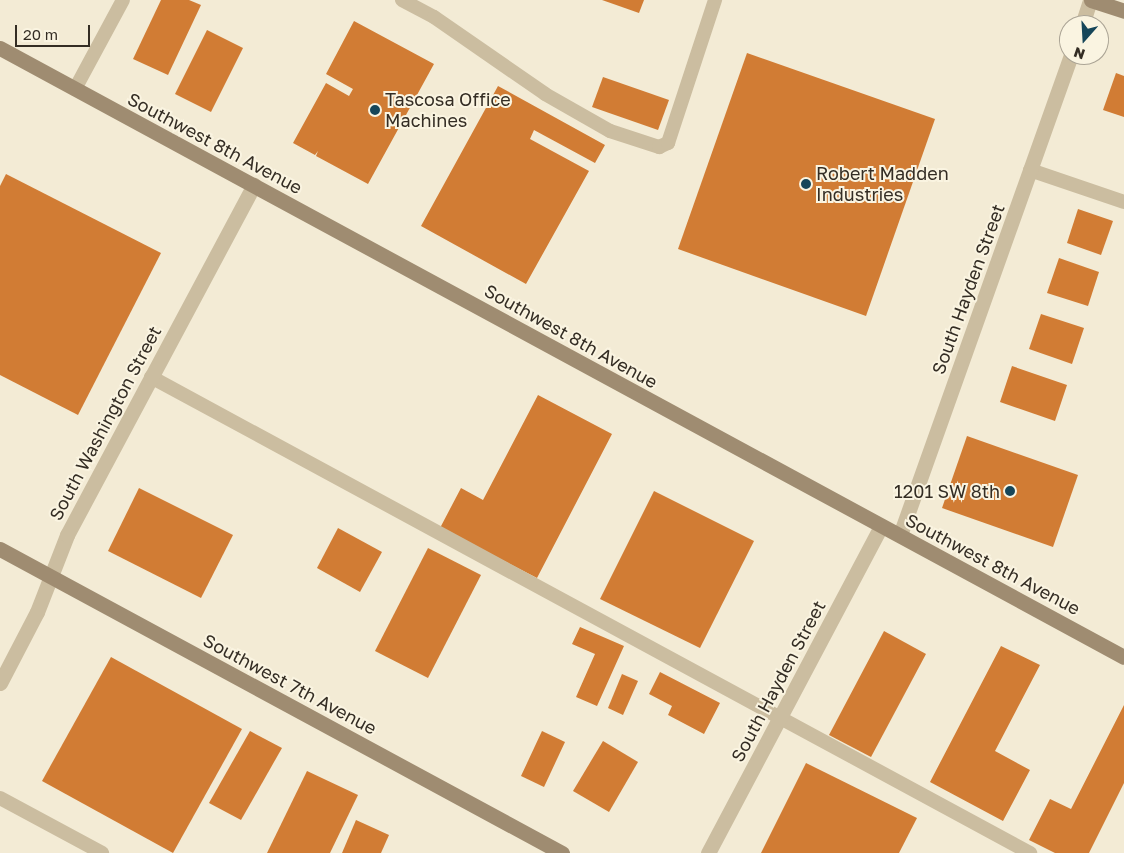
<!DOCTYPE html>
<style>
body{margin:0}
#map{position:relative;width:1124px;height:853px;overflow:hidden;background:#f3ebd5;font-family:"Golos Text",sans-serif}
div>[style]{position:absolute}
.building>*{inset:0;background:#d17c34}
.lane>*{height:14px;margin:-7px;padding:0 7px;transform-origin:7px;border-radius:7px;background:#cbbda0}
.street>*{height:15px;margin:-7.5px;padding:0 7.5px;transform-origin:7.5px;border-radius:7.5px;background:#cbbda0}
.secondary>*{height:15px;margin:-7.5px;padding:0 7.5px;transform-origin:7.5px;border-radius:7.5px;background:#9f8c71}
.dots>*{width:14px;height:14px;translate:-50% -50%;box-sizing:border-box;border:2px solid #faf4e1;border-radius:50%}
span{translate:-50% -50%;white-space:nowrap;text-align:center;line-height:1.15;-webkit-text-stroke:4px #faf4e1;paint-order:stroke}
.poi-label{font-size:18px;color:#342d24}
.left{translate:0 -50%;text-align:left}
.right{translate:-100% -50%;text-align:right}
.street-label{font-size:18px;color:#342d24}
.north{position:absolute;left:1059px;top:15px;width:50px;height:50px;box-sizing:border-box;background:#faf4e1;border:1px solid #aba495;border-radius:50%;rotate:199deg;font-size:14px;font-weight:700;line-height:20px;text-align:center;color:#342d24}
.north::after{content:'';display:block;margin:auto;width:18px;height:22px;background:#164659;clip-path:polygon(50% 0,100% 100%,50% 72%,0 100%)}
.scale{position:absolute;left:15px;top:25px;width:75px;height:22px;box-sizing:border-box;border:2px solid #342d24;border-top:0;padding-left:6px;font-size:15px;line-height:18px;white-space:nowrap;color:#342d24;-webkit-text-stroke:4px #faf4e1;paint-order:stroke}
</style>
<div id="map">
<div class="building">
<i style="clip-path:polygon(161px 0,189px 0,201px 5px,168px 75px,133px 59px)"></i>
<i style="clip-path:polygon(602px 0,644px 0,639px 13px)"></i>
<i style="clip-path:polygon(354px 21px,434px 64px,368px 184px,316px 156px,318px 151px,315px 155px,293px 143px,326px 83px,349px 96px,353px 89px,326px 74px)"></i>
<i style="clip-path:polygon(207px 30px,243px 48px,211px 112px,175px 94px)"></i>
<i style="clip-path:polygon(747px 53px,935px 119px,866px 316px,678px 249px)"></i>
<i style="clip-path:polygon(1116px 73px,1124px 76px,1124px 117px,1103px 110px)"></i>
<i style="clip-path:polygon(603px 77px,669px 100px,658px 130px,592px 107px)"></i>
<i style="clip-path:polygon(498px 86px,605px 145px,595px 163px,534px 130px,530px 139px,589px 171px,526px 284px,421px 226px)"></i>
<i style="clip-path:polygon(6px 174px,161px 253px,78px 415px,0 375px,0 186px)"></i>
<i style="clip-path:polygon(1078px 209px,1113px 221px,1101px 255px,1067px 243px)"></i>
<i style="clip-path:polygon(1059px 258px,1099px 272px,1088px 306px,1047px 293px)"></i>
<i style="clip-path:polygon(1041px 314px,1084px 328px,1072px 364px,1029px 349px)"></i>
<i style="clip-path:polygon(1012px 366px,1067px 385px,1055px 421px,1000px 402px)"></i>
<i style="clip-path:polygon(538px 395px,612px 434px,537px 578px,440px 528px,461px 488px,483px 500px)"></i>
<i style="clip-path:polygon(967px 436px,1078px 475px,1053px 547px,942px 508px)"></i>
<i style="clip-path:polygon(139px 488px,233px 535px,201px 598px,108px 551px)"></i>
<i style="clip-path:polygon(654px 491px,754px 541px,700px 648px,600px 599px)"></i>
<i style="clip-path:polygon(338px 528px,382px 552px,360px 592px,317px 568px)"></i>
<i style="clip-path:polygon(428px 548px,481px 575px,428px 678px,375px 651px)"></i>
<i style="clip-path:polygon(580px 627px,624px 646px,597px 706px,576px 697px,595px 654px,572px 644px)"></i>
<i style="clip-path:polygon(884px 631px,926px 654px,871px 757px,829px 735px)"></i>
<i style="clip-path:polygon(1001px 646px,1040px 665px,995px 751px,1030px 770px,1003px 821px,930px 782px)"></i>
<i style="clip-path:polygon(111px 657px,242px 729px,173px 853px,42px 781px)"></i>
<i style="clip-path:polygon(660px 672px,720px 703px,704px 734px,668px 715px,672px 706px,649px 694px)"></i>
<i style="clip-path:polygon(622px 674px,638px 681px,623px 715px,608px 708px)"></i>
<i style="clip-path:polygon(1124px 705px,1124px 783px,1089px 853px,1055px 853px,1029px 840px,1050px 799px,1071px 809px)"></i>
<i style="clip-path:polygon(250px 731px,282px 748px,241px 820px,209px 803px)"></i>
<i style="clip-path:polygon(542px 731px,565px 742px,544px 787px,521px 776px)"></i>
<i style="clip-path:polygon(603px 741px,638px 762px,609px 812px,573px 791px)"></i>
<i style="clip-path:polygon(806px 763px,917px 818px,899px 853px,761px 853px)"></i>
<i style="clip-path:polygon(307px 771px,358px 795px,330px 853px,267px 853px)"></i>
<i style="clip-path:polygon(356px 820px,389px 835px,381px 853px,342px 853px)"></i>
</div>
<div class="lane">
<i style="left:402px;top:0;width:36px;rotate:28deg"></i>
<i style="left:434px;top:17px;width:135px;rotate:34.7deg"></i>
<i style="left:545px;top:94px;width:75px;rotate:29.6deg"></i>
<i style="left:610px;top:131px;width:52px;rotate:18.1deg"></i>
<i style="left:659px;top:147px;width:10px;rotate:-24deg"></i>
<i style="left:668px;top:143px;width:151px;rotate:-71.8deg"></i>
<i style="left:75px;top:89px;width:101px;rotate:-61.7deg"></i>
<i style="left:1030px;top:170px;width:99px;rotate:18.8deg"></i>
<i style="left:151px;top:377px;width:1000px;rotate:28.44deg"></i>
<i style="left:0;top:798px;width:116px;rotate:28.3deg"></i>
</div>
<div class="street">
<i style="left:1082px;top:25px;width:26px;rotate:-72deg"></i>
<i style="left:900px;top:535px;width:510px;rotate:-70.39deg"></i>
<i style="left:0;top:683px;width:80px;rotate:-62.5deg"></i>
<i style="left:37px;top:612px;width:83px;rotate:-68.7deg"></i>
<i style="left:67px;top:535px;width:397px;rotate:-61.9deg"></i>
<i style="left:708px;top:853px;width:370px;rotate:-62.1deg"></i>
</div>
<div class="secondary">
<i style="left:1091px;top:0;width:35px;rotate:18deg"></i>
<i style="left:0;top:48px;width:1278px;rotate:28.45deg"></i>
<i style="left:0;top:549px;width:639px;rotate:28.41deg"></i>
</div>
<div class="dots">
<i style="left:375px;top:110px;background:#164659"></i>
<i style="left:806px;top:184px;background:#164659"></i>
<i style="left:1010px;top:491px;background:#164659"></i>
</div>
<div class="poi-label">
<span class="left" style="left:385px;top:110px">Tascosa Office<br>Machines</span>
<span class="left" style="left:816px;top:184px">Robert Madden<br>Industries</span>
<span class="right" style="left:1000px;top:491px">1201 SW 8th</span>
</div>
<div class="street-label">
<span style="left:215px;top:143px;rotate:28deg">Southwest 8th Avenue</span>
<span style="left:968px;top:289px;rotate:-70deg">South Hayden Street</span>
<span style="left:571px;top:336px;rotate:29deg">Southwest 8th Avenue</span>
<span style="left:105px;top:423px;rotate:-62deg">South Washington Street</span>
<span style="left:993px;top:564px;rotate:28deg">Southwest 8th Avenue</span>
<span style="left:778px;top:681px;rotate:-62deg">South Hayden Street</span>
<span style="left:290px;top:684px;rotate:28deg">Southwest 7th Avenue</span>
</div>
<div class="north">N</div>
<div class="scale">20 m</div>
</div>
